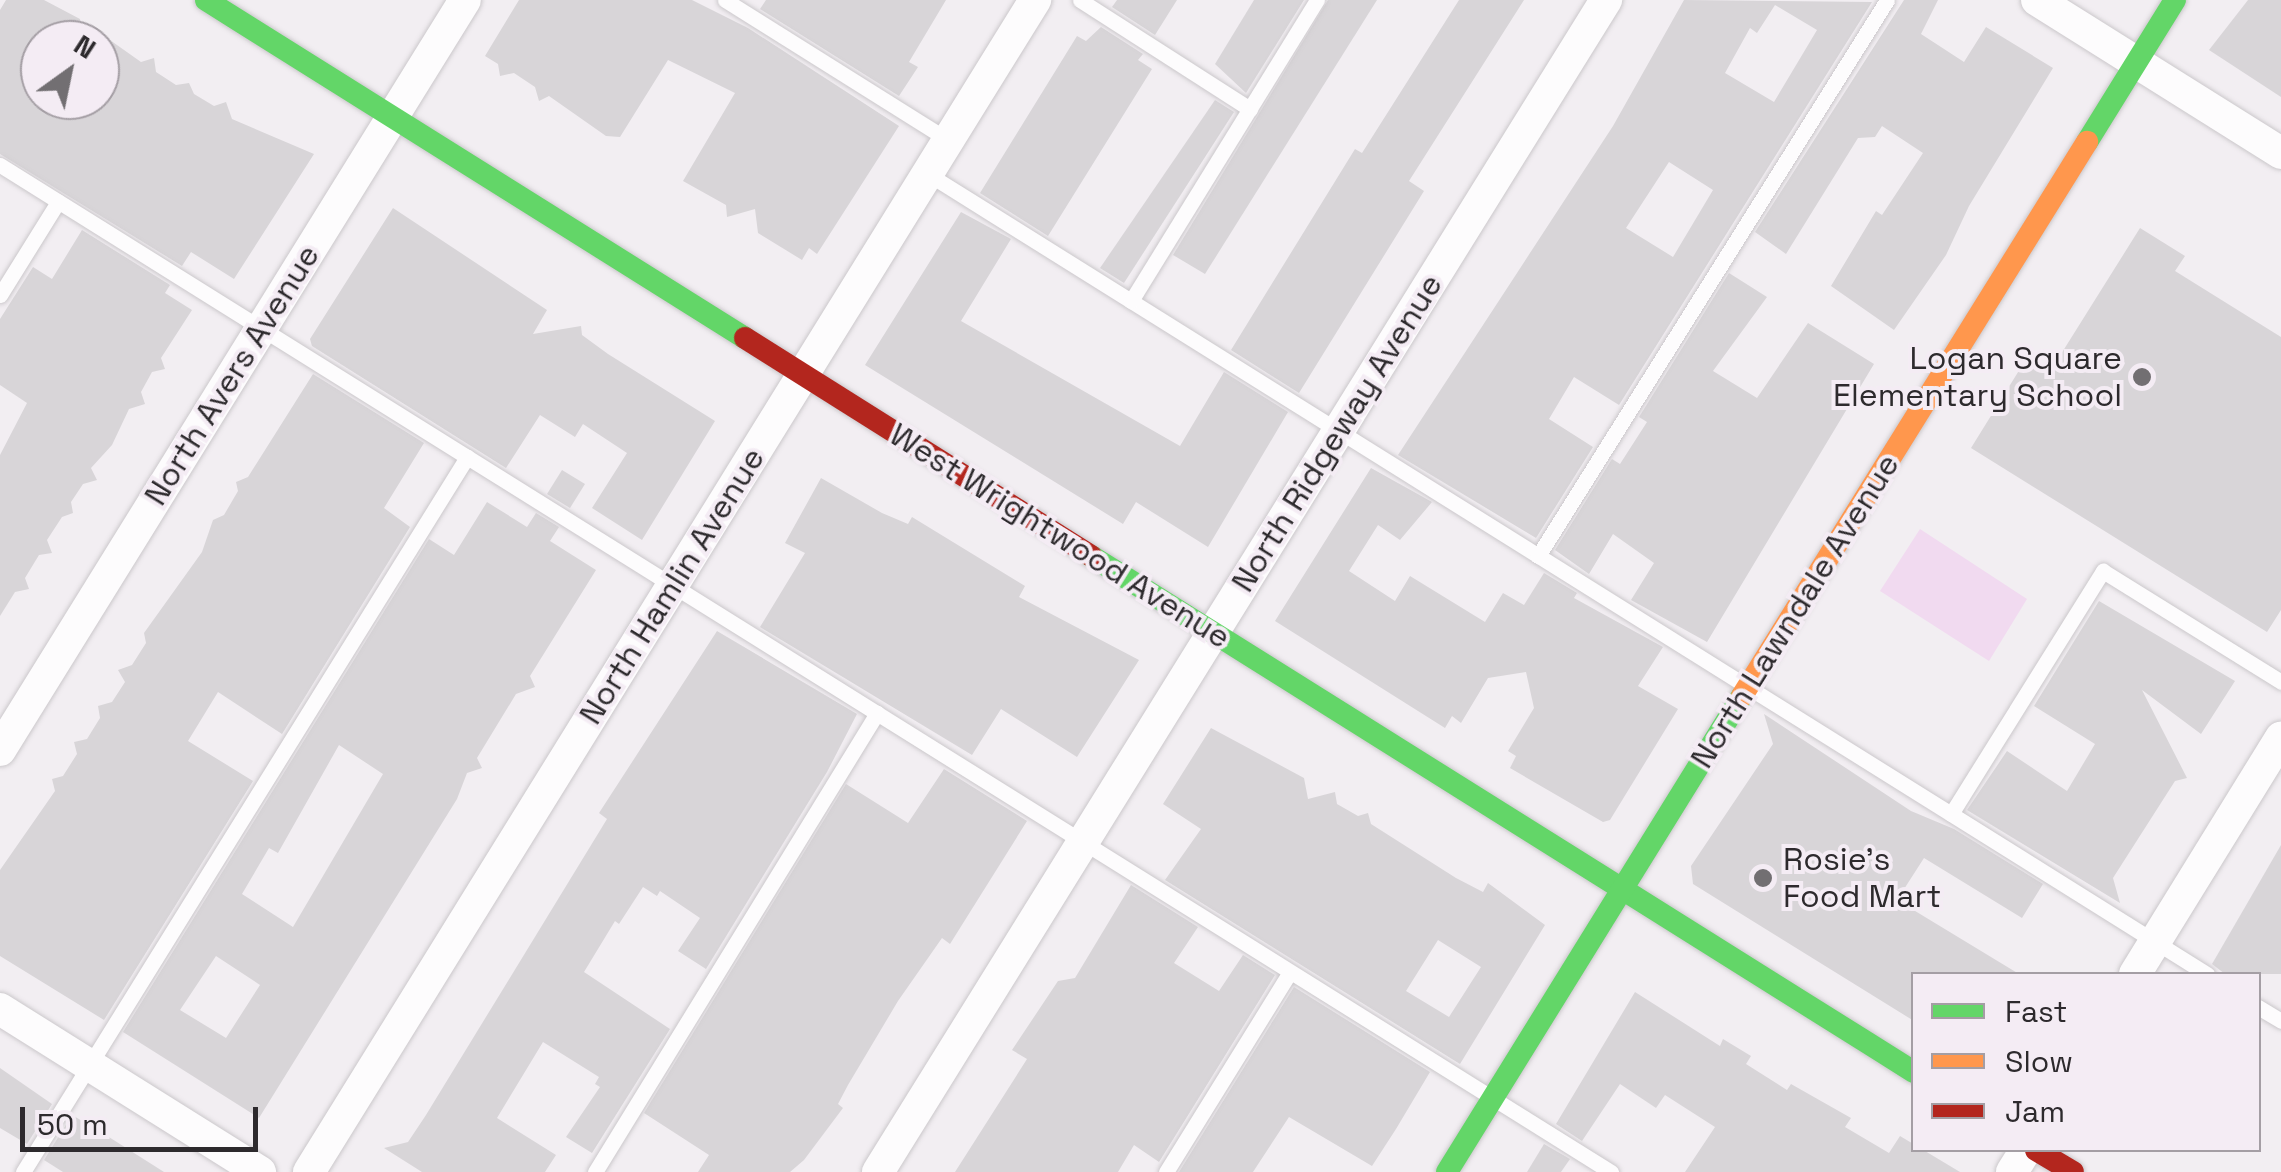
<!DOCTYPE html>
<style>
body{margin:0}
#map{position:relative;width:2281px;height:1172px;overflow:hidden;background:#f2eef2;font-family:"Space Grotesk",sans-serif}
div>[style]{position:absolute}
.green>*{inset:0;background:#f1daf0}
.building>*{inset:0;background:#d8d5d8}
.roads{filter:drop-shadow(0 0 2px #cbc8cb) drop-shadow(0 0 2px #cbc8cb)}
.lane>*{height:15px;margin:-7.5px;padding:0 7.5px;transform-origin:7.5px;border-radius:7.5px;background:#fdfcfd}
.street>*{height:32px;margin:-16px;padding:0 16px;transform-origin:16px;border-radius:16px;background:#fdfcfd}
.fast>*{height:22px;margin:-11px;padding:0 11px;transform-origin:11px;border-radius:11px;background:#63d668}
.slow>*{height:22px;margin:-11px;padding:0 11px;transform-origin:11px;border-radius:11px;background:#ff974d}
.jam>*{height:22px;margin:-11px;padding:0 11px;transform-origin:11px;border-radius:11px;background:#b3261e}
.dots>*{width:28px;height:28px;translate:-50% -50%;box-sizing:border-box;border:5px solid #f4ecf4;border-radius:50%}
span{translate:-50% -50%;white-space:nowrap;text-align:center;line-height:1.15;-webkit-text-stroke:8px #f4ecf4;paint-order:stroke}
.poi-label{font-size:32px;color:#2d2a2d}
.right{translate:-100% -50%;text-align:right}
.left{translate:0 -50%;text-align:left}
.street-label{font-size:32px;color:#2d2a2d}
.legend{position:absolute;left:1911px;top:972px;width:350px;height:180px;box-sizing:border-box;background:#f4ecf4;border:2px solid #a49ea4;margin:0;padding:12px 18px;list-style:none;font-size:30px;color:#2d2a2d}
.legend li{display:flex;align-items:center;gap:20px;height:50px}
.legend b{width:50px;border:2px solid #a49ea4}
.north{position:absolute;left:20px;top:20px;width:100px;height:100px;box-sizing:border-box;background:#f4ecf4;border:2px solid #a49ea4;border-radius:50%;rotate:33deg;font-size:28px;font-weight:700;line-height:40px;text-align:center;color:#2d2a2d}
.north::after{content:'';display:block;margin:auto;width:35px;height:45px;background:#726f72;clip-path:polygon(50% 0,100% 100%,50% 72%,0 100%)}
.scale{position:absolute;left:20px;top:1107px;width:238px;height:45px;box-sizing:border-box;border:5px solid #2d2a2d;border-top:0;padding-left:12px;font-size:30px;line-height:35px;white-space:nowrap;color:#2d2a2d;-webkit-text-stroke:8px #f4ecf4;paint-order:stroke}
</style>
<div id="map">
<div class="green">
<i style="clip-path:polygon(1920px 529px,2027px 599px,1989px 661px,1880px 591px)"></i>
</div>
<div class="building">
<i style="clip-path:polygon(6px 0,44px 0,80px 19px,82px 40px,40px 40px,40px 100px,100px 100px,100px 33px,141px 62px,154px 58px,156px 72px,176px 85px,189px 83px,194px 94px,214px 106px,226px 102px,232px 119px,314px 154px,234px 279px,191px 252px,182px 266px,0 154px,0 10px)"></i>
<i style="clip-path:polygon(519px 0,692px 0,748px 28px,899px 126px,817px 254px,809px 248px,802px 260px,758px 233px,755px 209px,727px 217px,726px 205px,683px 181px,735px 93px,668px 60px,620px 137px,606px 136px,549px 96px,539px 101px,535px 87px,514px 73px,500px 76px,498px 64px,485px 56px)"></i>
<i style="clip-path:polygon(766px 0,946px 0,909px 62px,918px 67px,899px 96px,760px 9px)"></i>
<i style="clip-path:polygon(1117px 0,1177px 0,1155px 35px,1112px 7px)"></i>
<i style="clip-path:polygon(1254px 0,1304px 0,1246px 93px,1215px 64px)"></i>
<i style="clip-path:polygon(1328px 0,1377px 0,1205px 274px,1173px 255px)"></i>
<i style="clip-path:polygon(1459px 0,1524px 0,1409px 181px,1424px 191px,1299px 393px,1231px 350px,1355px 149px,1362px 153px)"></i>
<i style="clip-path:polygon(evenodd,1684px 0,1872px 2px,1619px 405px,1574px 377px,1549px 419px,1593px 447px,1536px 538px,1398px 455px,1613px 126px,1684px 0,1775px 5px,1817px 30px,1774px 102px,1725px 73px,1750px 28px,1757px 33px,1775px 5px,1684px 0,1669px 162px,1713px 190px,1673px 257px,1626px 228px,1669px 162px)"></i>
<i style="clip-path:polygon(1904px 0,1938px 0,1921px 34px,1964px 62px,1986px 27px,2053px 68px,1969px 206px,1946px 255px,1894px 330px,1831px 286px,1876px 211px,1882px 215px,1923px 153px,1882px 126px,1875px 137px,1858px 138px,1786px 254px,1755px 232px)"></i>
<i style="clip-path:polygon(2248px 0,2281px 0,2281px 97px,2209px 50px)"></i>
<i style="clip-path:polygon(1101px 27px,1143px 54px,1138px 60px,1152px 69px,1048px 236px,980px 193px,1077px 36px,1086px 41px)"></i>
<i style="clip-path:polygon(1215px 100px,1234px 112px,1124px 283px,1100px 268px)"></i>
<i style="clip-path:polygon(393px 208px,547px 310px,533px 334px,581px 326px,582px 335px,608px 354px,715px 421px,642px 540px,592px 508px,627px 453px,583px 424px,575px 437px,540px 415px,506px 468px,312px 346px,310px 339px)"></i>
<i style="clip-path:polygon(961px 212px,1011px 239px,961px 321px,1180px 446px,1224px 372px,1288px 412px,1208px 547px,1136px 502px,1123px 524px,865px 365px)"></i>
<i style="clip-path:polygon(2140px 228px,2185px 256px,2175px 271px,2281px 337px,2281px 610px,2267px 632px,1971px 448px,2028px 356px,2051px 370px)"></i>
<i style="clip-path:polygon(82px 230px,170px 285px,165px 293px,192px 310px,161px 358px,165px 369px,152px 372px,141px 392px,145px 404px,129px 409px,112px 445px,91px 468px,97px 480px,83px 484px,71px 502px,73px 513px,62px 517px,47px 540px,52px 553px,39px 555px,25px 578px,29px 589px,15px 592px,0 616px,0 455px,27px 403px,0 385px,0 319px,33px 267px,52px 279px)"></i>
<i style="clip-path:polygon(1729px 273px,1767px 297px,1713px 371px,1757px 398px,1808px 323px,1874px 364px,1707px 642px,1631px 600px,1654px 563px,1613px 534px,1589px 574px,1555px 550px,1612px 459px,1620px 464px,1647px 422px,1639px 417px)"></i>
<i style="clip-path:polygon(313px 374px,424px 443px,384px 508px,410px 527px,282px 734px,218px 692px,188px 741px,253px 781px,104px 1020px,0 956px,0 870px,55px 791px,52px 779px,63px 776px,77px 754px,74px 742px,87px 739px,100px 718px,98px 706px,112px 702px,125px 682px,118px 670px,132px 665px,146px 643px,144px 633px,202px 552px,213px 520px,224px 515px,238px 491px,236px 482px,248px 477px)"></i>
<i style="clip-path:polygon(1371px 468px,1432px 502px,1400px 540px,1378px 525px,1349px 571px,1395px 601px,1410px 576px,1485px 622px,1503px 593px,1524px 605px,1544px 573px,1577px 593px,1574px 598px,1663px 647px,1638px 686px,1678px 709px,1610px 820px,1603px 822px,1510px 768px,1516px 756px,1508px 751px,1534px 708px,1526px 672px,1488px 678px,1461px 723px,1452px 716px,1445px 728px,1275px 621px)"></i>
<i style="clip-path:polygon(562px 470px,585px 484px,570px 508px,547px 494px)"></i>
<i style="clip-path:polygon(821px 478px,882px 513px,908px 524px,912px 517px,1025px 586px,1019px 597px,1139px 660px,1077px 757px,1001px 709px,972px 755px,760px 627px,805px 553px,785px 543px)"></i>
<i style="clip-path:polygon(evenodd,487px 502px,527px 527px,536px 513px,559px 527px,550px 541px,596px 570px,530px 676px,535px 687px,516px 694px,477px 758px,482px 768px,467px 773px,457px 799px,259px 1118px,123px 1032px,429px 539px,454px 555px,487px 502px,339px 745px,383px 774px,293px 927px,242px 894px,269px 848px,278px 853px,339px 745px,487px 502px,216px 956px,260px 985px,226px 1038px,180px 1010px,216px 956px)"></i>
<i style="clip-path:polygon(2099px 601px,2235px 681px,2201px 734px,2142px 690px,2187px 778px,2175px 781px,2113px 878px,2120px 903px,1967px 810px,2007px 751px,2067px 791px,2095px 744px,2034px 706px)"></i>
<i style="clip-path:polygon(717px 631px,857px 714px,827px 772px,706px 969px,678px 951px,700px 918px,660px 891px,657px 896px,643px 887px,619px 924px,615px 921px,584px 972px,670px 1029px,592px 1153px,566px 1137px,600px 1087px,595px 1084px,599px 1077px,543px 1042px,497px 1118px,556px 1155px,545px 1172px,422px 1172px,384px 1148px,408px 1142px,426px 1115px,607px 819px,599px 813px)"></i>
<i style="clip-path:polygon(1764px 714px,1911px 811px,1954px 829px,2043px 884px,2022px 918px,1924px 858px,1897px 900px,2019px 974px,1914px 974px,1914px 1021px,1693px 884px,1691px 866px,1773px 744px)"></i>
<i style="clip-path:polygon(evenodd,1211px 728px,1304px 778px,1308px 799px,1335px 792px,1337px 804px,1358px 816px,1368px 813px,1371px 824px,1456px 878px,1483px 892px,1488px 883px,1545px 925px,1460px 1064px,1165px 880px,1201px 829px,1163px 804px,1211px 728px,1438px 940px,1481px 967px,1449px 1017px,1406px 991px,1438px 940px)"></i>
<i style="clip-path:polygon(944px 769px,1027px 821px,950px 944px,942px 938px,898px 1001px,848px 1085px,838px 1104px,843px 1108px,804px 1160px,790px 1172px,698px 1172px,709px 1155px,644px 1113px,846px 784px,908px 823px)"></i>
<i style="clip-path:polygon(2281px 845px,2281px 974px,2225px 974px,2212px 964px)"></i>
<i style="clip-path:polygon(1131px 885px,1198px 927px,1174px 963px,1219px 991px,1243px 955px,1275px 975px,1159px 1162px,1134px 1145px,1118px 1172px,955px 1172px,1027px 1059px,1012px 1050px,1058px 981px,1075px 978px)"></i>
<i style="clip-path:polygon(1294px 987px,1430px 1072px,1396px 1129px,1372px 1166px,1289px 1117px,1253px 1172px,1179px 1172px)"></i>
<i style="clip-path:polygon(1635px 992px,1720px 1046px,1723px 1039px,1751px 1056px,1746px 1064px,1787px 1090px,1791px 1084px,1851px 1118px,1845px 1127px,1889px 1153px,1900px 1136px,1960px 1172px,1685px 1172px,1715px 1127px,1665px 1095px,1656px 1108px,1620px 1084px,1582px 1141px,1556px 1124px)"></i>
<i style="clip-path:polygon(0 1068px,52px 1104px,27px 1144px,0 1128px)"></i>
<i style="clip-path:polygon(72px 1115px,101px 1132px,164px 1172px,63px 1172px,44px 1160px)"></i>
<i style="clip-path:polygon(1544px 1144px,1570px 1159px,1561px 1172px,1527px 1172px)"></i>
</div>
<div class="roads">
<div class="lane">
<i style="left:725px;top:0;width:263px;rotate:32.1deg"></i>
<i style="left:1080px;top:0;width:202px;rotate:32.7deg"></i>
<i style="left:0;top:165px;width:1900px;rotate:32.01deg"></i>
<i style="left:928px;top:174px;width:1509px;rotate:32.03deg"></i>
<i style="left:0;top:295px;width:110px;rotate:-58.1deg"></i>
<i style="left:1131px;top:301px;width:354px;rotate:-58.3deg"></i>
<i style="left:1538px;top:556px;width:656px;rotate:-57.88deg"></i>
<i style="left:1951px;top:814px;width:287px;rotate:-58deg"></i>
<i style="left:2103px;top:571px;width:210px;rotate:31.9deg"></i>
<i style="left:2258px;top:1007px;width:27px;rotate:31deg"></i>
<i style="left:23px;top:1172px;width:842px;rotate:-58.16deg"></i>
<i style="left:595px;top:1172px;width:539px;rotate:-58.43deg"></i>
<i style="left:1166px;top:1172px;width:235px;rotate:-58.2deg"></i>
</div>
<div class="street">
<i style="left:2037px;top:0;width:288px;rotate:32.1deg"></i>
<i style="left:0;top:750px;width:882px;rotate:-58.2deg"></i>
<i style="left:2135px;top:974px;width:278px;rotate:-58.3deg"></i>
<i style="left:0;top:1009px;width:307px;rotate:32.1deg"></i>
<i style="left:309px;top:1172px;width:1379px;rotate:-58.22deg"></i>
<i style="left:878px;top:1172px;width:1380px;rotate:-58.15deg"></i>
<i style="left:2012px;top:1172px;width:26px;rotate:-58deg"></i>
</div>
<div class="fast">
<i style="left:206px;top:0;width:636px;rotate:32.09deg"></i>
<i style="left:2087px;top:142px;width:167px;rotate:-58.2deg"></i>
<i style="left:1091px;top:556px;width:971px;rotate:32.09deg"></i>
<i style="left:1447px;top:1172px;width:560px;rotate:-58.21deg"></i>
</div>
<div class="slow">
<i style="left:1742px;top:696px;width:653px;rotate:-58.09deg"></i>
</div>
<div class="jam">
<i style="left:745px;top:338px;width:409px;rotate:32.2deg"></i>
<i style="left:2036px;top:1150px;width:43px;rotate:30.7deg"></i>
</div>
</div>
<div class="dots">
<i style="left:2142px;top:377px;background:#726f72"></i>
<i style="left:1763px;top:878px;background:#726f72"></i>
</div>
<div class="poi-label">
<span class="right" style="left:2122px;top:377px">Logan Square<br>Elementary School</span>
<span class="left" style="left:1783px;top:878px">Rosie's<br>Food Mart</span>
</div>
<div class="street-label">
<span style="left:232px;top:375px;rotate:-58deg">North Avers Avenue</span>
<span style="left:1337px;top:433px;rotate:-58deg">North Ridgeway Avenue</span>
<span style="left:1060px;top:536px;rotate:32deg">West Wrightwood Avenue</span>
<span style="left:672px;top:586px;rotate:-58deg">North Hamlin Avenue</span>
<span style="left:1795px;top:611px;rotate:-58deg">North Lawndale Avenue</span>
</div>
<ul class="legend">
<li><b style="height:12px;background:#63d668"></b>Fast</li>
<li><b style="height:12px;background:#ff974d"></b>Slow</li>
<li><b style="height:12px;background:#b3261e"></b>Jam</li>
</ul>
<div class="north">N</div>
<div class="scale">50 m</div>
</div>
